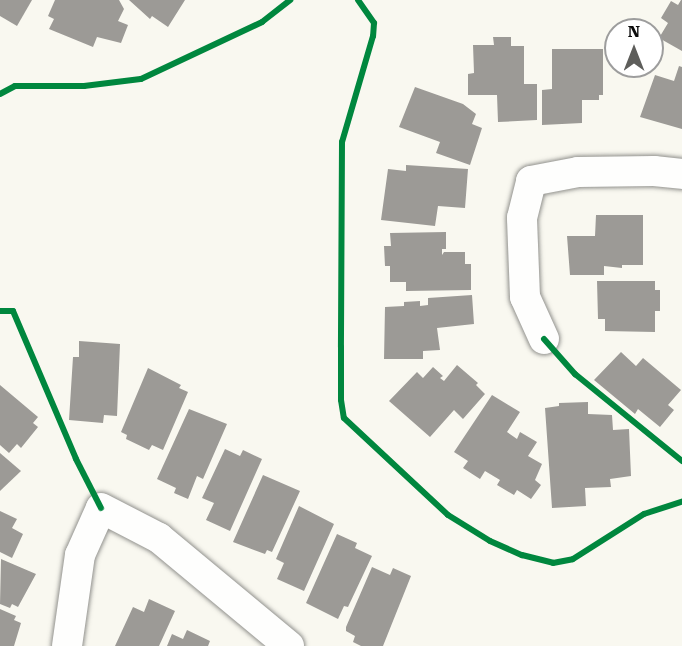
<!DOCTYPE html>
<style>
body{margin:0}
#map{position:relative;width:682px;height:646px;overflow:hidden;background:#f9f8f0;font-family:"Roboto Serif",serif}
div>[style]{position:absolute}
.building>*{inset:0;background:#9c9a96}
.roads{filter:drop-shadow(0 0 2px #92928e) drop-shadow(0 0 2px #92928e)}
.minor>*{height:30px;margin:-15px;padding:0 15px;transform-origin:15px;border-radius:15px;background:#fefefd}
.cycleway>*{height:6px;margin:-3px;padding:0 3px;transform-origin:3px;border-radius:3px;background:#00873e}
span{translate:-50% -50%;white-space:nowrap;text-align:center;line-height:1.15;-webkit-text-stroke:6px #fff;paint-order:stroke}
.north{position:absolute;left:604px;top:18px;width:60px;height:60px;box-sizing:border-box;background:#fff;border:2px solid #9d9d9d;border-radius:50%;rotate:0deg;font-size:16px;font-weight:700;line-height:24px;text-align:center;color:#0b0b0b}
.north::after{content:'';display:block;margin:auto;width:21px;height:27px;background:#5e5e5b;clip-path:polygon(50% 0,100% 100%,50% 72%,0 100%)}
</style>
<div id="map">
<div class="building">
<i style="clip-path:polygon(0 0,32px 0,17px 26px,0 16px)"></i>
<i style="clip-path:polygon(55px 0,119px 0,124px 9px,118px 21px,128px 25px,121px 43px,97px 37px,93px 47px,49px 29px,54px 19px,48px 16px)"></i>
<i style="clip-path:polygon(129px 0,185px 0,168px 27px,152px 16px,150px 19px)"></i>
<i style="clip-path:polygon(681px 0,682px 0,682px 51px,659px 38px,668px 23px,661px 18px,671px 1px,678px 5px)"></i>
<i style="clip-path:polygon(493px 37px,511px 37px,511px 46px,524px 46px,524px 84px,537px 84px,537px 120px,498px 122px,497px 95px,468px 95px,468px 74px,474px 73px,473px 45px,494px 45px)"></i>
<i style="clip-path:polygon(552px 49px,603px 49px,603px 95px,599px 95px,599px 100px,582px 100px,582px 123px,542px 125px,542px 90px,552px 89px)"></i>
<i style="clip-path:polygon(679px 66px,682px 67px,682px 129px,640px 117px,655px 75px,674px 81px)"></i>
<i style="clip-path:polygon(415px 87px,463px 104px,476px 114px,472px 124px,482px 128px,470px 165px,436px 153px,440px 142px,399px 127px)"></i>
<i style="clip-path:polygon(406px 165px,468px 169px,465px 208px,438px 206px,435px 226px,381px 220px,388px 169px,406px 171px)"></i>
<i style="clip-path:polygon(596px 215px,643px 215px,643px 265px,622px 265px,622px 268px,604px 266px,604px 275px,570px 275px,567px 236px,595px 236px)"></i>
<i style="clip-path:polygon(446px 232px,446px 249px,442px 249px,442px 255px,444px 252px,465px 252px,465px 264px,471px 264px,471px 290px,406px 291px,406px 282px,390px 282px,390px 266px,385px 266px,384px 246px,391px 246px,390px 233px)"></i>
<i style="clip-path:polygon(597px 281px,655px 281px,655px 290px,660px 290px,660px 311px,655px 311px,655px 332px,605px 331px,605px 319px,598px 319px)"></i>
<i style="clip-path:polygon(472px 295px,474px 324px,437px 328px,440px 350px,423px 351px,423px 359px,384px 359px,385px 307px,404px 306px,404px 302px,420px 301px,420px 306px,428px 305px,428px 298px)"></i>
<i style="clip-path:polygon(79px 341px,120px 344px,117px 416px,104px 415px,103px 423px,69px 420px,73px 357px,79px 357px)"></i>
<i style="clip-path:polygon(621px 352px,636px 366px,643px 358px,681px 390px,668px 405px,674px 410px,660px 427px,638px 409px,635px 414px,594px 380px)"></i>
<i style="clip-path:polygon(457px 365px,478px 383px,476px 385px,485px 394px,463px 419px,454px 410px,430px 437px,389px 401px,417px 372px,423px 378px,433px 367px,443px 376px,440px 378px,444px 381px)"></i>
<i style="clip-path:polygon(148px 368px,181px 385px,179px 388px,188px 392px,163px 450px,152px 445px,149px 450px,126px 439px,127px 435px,121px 432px)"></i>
<i style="clip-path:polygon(0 385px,38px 417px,33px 423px,38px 427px,21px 448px,17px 444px,9px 453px,0 445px)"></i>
<i style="clip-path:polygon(492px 395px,520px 412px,507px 432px,517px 439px,520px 432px,537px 442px,528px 456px,542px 464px,535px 480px,541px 485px,531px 499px,517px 490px,514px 495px,497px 485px,500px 480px,485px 471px,480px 479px,463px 468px,468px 461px,454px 452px)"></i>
<i style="clip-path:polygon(588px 402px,588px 414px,612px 415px,613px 430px,629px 429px,631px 476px,610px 479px,611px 487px,585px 488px,586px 506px,552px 508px,545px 408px,559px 406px,559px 403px)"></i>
<i style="clip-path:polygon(189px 409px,227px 424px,203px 479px,197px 476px,188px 499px,174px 493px,176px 488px,157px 479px)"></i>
<i style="clip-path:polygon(225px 449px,240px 456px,243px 450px,262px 459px,230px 531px,206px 520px,214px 503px,202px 498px)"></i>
<i style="clip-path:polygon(0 453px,21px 471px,0 491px)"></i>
<i style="clip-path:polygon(263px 475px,300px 491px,272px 552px,267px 550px,265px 554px,233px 542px)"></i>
<i style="clip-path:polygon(299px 506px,334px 524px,304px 591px,277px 579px,284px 563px,276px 559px)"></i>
<i style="clip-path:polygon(0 511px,17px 519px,12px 528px,23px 534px,12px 558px,0 552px)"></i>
<i style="clip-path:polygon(337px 534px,357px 543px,355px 548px,372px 556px,348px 607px,344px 606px,338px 619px,306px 603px)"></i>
<i style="clip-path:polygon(1px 559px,36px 574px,18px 607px,12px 604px,10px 608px,0 604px)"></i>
<i style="clip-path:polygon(372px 567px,390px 575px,393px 568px,411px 576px,383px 646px,361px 646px,353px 642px,355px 636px,346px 631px,346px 627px)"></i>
<i style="clip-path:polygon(149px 599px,175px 611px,159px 646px,115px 646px,133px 607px,144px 612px)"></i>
<i style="clip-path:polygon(0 609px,16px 616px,14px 620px,21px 623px,14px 646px,0 646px)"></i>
<i style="clip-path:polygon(187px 630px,210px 641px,208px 646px,167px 646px,172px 634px,183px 639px)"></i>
</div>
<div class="roads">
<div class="minor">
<i style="left:544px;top:339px;width:46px;rotate:-114.3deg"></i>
<i style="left:525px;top:297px;width:79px;rotate:-92.2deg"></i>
<i style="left:522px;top:218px;width:38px;rotate:-76deg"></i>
<i style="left:531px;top:181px;width:48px;rotate:-10.8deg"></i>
<i style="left:578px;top:172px;width:76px;rotate:-0.8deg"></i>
<i style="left:654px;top:171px;width:28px;rotate:6deg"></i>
<i style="left:67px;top:646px;width:92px;rotate:-81.9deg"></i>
<i style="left:80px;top:555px;width:51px;rotate:-65.9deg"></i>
<i style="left:101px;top:508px;width:65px;rotate:27.3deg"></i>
<i style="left:159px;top:538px;width:169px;rotate:39.7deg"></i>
</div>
</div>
<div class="cycleway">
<i style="left:358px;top:0;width:28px;rotate:55deg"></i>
<i style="left:374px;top:23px;width:13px;rotate:94deg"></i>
<i style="left:373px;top:36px;width:110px;rotate:106.3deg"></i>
<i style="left:342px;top:142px;width:205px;rotate:90.3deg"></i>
<i style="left:341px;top:347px;width:53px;rotate:90deg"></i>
<i style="left:341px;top:400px;width:18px;rotate:81deg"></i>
<i style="left:344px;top:418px;width:142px;rotate:43deg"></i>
<i style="left:448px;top:515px;width:49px;rotate:31.8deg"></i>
<i style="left:490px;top:541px;width:35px;rotate:24deg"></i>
<i style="left:522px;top:555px;width:32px;rotate:14deg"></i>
<i style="left:553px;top:563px;width:20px;rotate:-11deg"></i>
<i style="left:573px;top:559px;width:84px;rotate:-32.4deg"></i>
<i style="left:644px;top:514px;width:40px;rotate:-18deg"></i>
<i style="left:0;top:94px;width:17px;rotate:-28deg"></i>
<i style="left:15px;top:86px;width:69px"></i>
<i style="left:84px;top:86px;width:57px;rotate:-7deg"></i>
<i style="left:141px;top:79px;width:134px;rotate:-25.2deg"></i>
<i style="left:262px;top:22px;width:36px;rotate:-38deg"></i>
<i style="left:0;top:311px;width:13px"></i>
<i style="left:13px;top:311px;width:161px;rotate:66.9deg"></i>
<i style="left:76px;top:459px;width:55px;rotate:63deg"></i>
<i style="left:544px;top:339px;width:47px;rotate:48.5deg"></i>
<i style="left:575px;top:374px;width:138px;rotate:39.1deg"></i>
</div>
<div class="north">N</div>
</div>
